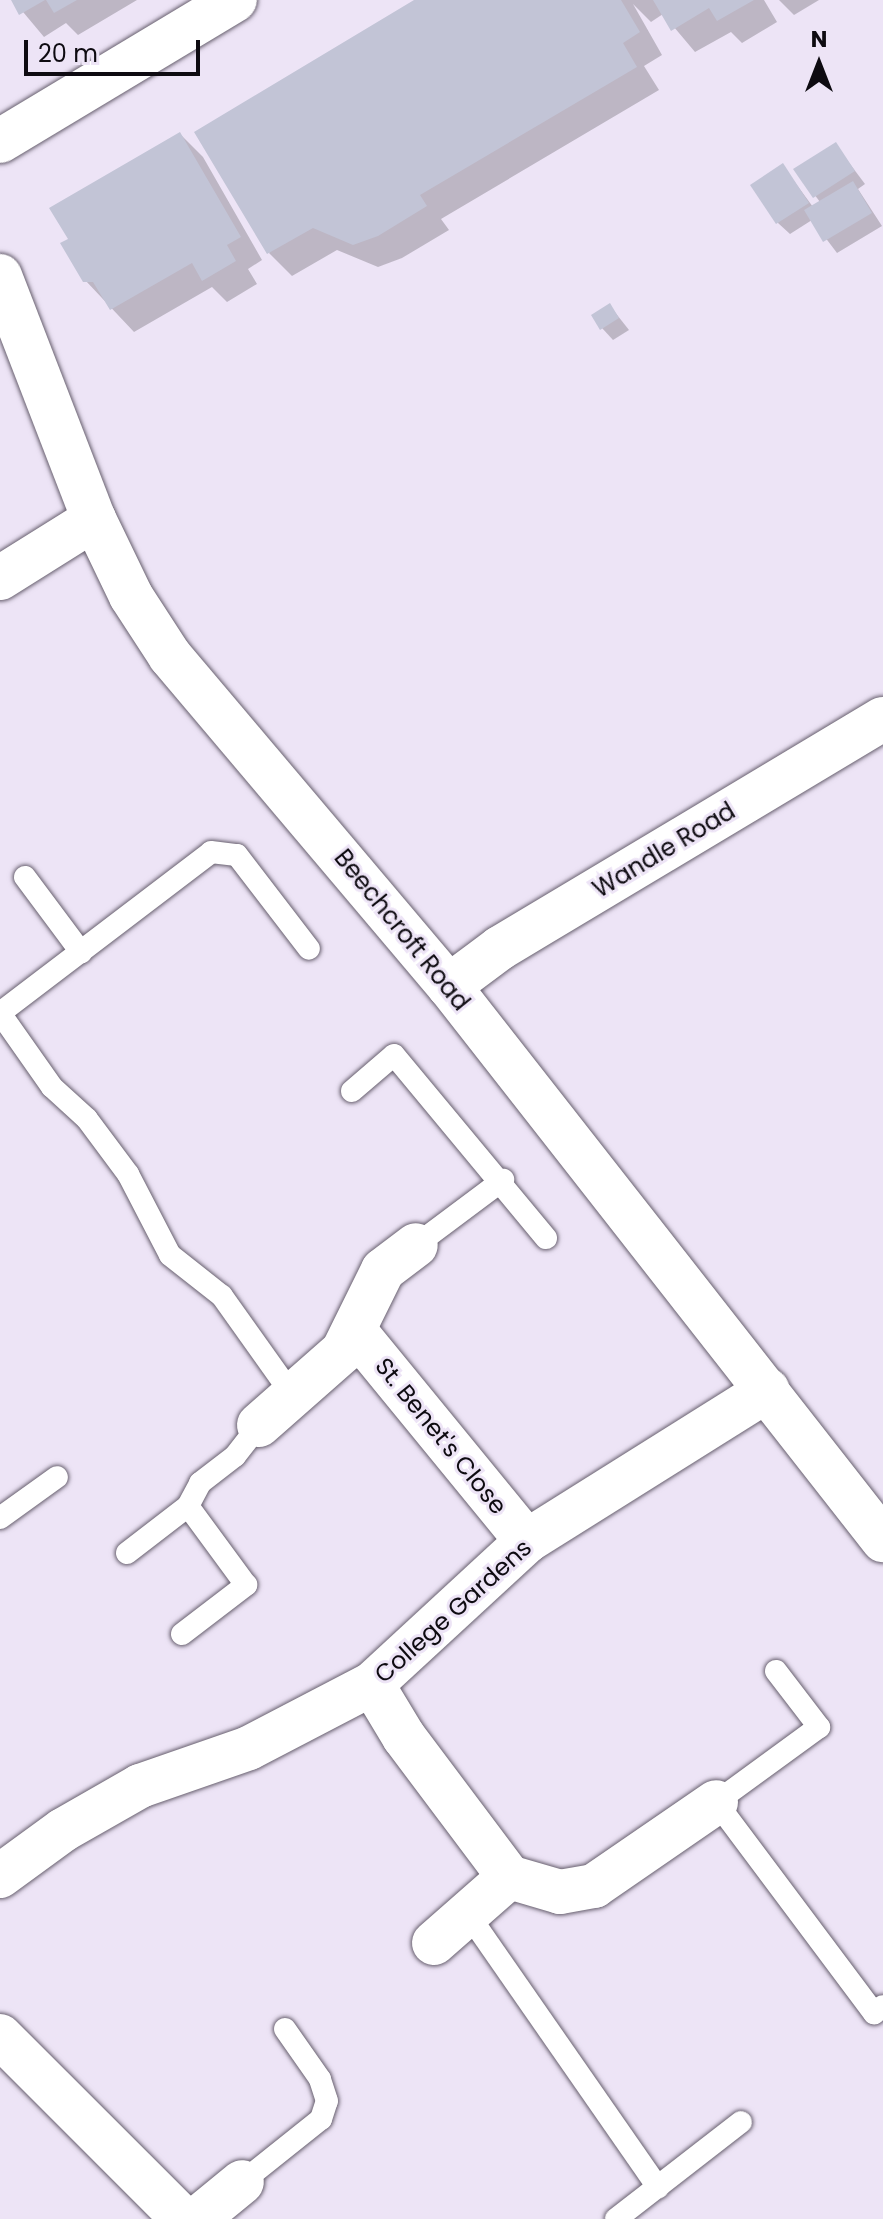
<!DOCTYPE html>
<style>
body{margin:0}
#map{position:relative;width:883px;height:2219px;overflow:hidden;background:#ede4f6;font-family:Poppins,sans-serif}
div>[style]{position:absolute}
.shadow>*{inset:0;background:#0003}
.building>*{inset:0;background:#c2c4d6}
.roads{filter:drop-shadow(0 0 2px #675f6e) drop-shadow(0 0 2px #675f6e)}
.lane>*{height:22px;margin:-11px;padding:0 11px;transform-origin:11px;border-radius:11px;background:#fff}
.street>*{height:44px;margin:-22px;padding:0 22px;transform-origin:22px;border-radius:22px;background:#fff}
span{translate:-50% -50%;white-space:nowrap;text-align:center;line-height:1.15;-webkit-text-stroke:6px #ede4f6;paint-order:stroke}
.street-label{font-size:24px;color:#0e0b11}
.north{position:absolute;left:779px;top:24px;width:80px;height:80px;-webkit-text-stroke:6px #ede4f6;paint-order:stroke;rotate:0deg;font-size:22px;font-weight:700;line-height:32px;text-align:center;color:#0e0b11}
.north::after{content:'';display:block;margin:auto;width:28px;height:36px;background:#0e0b11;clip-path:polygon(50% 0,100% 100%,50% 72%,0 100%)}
.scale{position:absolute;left:24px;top:40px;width:176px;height:36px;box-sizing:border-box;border:4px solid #0e0b11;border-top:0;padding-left:10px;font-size:24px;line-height:28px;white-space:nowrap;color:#0e0b11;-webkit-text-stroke:6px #ede4f6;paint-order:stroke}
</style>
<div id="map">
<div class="shadow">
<i style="clip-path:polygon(13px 0,137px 0,78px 35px,66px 23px,44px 37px)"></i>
<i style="clip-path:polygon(418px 0,764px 0,777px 22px,742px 43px,731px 32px,695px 52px,663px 14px,651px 22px,633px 4px,662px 55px,644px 66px,659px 90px,441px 219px,449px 230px,402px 258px,378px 267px,337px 250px,292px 276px,269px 253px)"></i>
<i style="clip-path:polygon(779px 0,819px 0,794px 15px)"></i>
<i style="clip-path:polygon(180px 134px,203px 157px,262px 260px,248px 269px,257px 284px,227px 302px,212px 287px,134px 332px,85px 280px)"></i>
<i style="clip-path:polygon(835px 144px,865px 184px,858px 189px,882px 226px,837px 253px,812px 220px,790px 234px,778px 223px,783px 166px,813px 207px,820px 202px,796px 170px)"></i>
<i style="clip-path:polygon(610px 306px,629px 330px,613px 340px,602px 328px)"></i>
</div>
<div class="building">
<i style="clip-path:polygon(11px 0,45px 0,19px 15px)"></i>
<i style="clip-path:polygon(46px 0,77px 0,54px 13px)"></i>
<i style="clip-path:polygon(414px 0,621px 0,640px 32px,623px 43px,637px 67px,420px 195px,427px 206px,378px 236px,353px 245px,313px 228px,267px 254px,194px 132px)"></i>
<i style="clip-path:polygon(653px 0,754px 0,717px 21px,709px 8px,671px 31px)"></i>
<i style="clip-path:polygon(180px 132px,241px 237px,227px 245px,236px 261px,202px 281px,192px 263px,110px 310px,93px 282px,83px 282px,60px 243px,68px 239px,49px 208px)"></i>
<i style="clip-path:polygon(836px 142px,855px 171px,813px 198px,793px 169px)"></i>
<i style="clip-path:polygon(783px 163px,809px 203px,776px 224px,750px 185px)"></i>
<i style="clip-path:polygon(853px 181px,872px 213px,823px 242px,804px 210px)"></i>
<i style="clip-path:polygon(610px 303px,619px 318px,600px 330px,591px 315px)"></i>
</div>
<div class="roads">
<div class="lane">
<i style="left:25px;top:877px;width:94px;rotate:53.3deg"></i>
<i style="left:0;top:1013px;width:90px;rotate:54.9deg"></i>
<i style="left:52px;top:1087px;width:47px;rotate:42.4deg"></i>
<i style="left:87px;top:1119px;width:69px;rotate:53.3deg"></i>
<i style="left:128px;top:1174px;width:91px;rotate:62.6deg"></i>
<i style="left:170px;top:1255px;width:66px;rotate:38.3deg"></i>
<i style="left:222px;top:1296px;width:123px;rotate:54.6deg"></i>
<i style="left:0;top:1013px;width:265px;rotate:-37.3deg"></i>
<i style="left:211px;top:852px;width:26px;rotate:7deg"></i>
<i style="left:237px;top:855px;width:118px;rotate:52.5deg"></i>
<i style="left:352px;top:1091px;width:55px;rotate:-40.6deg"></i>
<i style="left:394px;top:1055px;width:238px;rotate:50.3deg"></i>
<i style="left:416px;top:1245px;width:109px;rotate:-36.8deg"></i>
<i style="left:0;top:1518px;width:70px;rotate:-35.7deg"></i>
<i style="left:127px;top:1553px;width:77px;rotate:-37.6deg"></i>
<i style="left:182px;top:1634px;width:81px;rotate:-37.4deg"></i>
<i style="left:246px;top:1585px;width:98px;rotate:-126.3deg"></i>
<i style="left:188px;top:1506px;width:26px;rotate:-62deg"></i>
<i style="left:200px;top:1483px;width:44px;rotate:-37.6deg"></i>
<i style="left:235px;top:1456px;width:39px;rotate:-52deg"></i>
<i style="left:776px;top:1671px;width:71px;rotate:52.5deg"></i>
<i style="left:819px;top:1727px;width:127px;rotate:143.9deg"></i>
<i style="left:716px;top:1802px;width:264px;rotate:53.2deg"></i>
<i style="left:874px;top:2013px;width:11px;rotate:-38deg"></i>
<i style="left:468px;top:1914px;width:333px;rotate:55.2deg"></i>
<i style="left:242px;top:2182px;width:101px;rotate:-38.6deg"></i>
<i style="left:321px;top:2119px;width:19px;rotate:-72deg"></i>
<i style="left:327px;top:2101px;width:23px;rotate:-108deg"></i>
<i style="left:320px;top:2079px;width:61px;rotate:-125deg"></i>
<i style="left:616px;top:2219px;width:158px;rotate:-37.8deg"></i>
</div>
<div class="street">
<i style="left:0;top:141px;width:274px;rotate:-31deg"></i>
<i style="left:0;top:276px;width:261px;rotate:68.9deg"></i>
<i style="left:94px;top:519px;width:85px;rotate:64.3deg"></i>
<i style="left:131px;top:596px;width:72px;rotate:57deg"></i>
<i style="left:170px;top:656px;width:432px;rotate:49.8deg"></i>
<i style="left:449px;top:986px;width:704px;rotate:51.93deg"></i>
<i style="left:0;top:578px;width:111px;rotate:-32.1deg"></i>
<i style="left:449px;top:986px;width:64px;rotate:-36.7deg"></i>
<i style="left:500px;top:948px;width:446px;rotate:-30.9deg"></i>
<i style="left:354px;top:1330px;width:273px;rotate:50.7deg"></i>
<i style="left:259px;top:1425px;width:112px;rotate:-41.4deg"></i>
<i style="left:343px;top:1351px;width:90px;rotate:-63.7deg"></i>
<i style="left:383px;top:1270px;width:41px;rotate:-37.1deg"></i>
<i style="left:372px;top:1684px;width:62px;rotate:58.9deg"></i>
<i style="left:404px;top:1737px;width:175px;rotate:53.1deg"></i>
<i style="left:509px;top:1877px;width:53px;rotate:16.4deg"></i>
<i style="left:560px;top:1892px;width:35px;rotate:-10deg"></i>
<i style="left:594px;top:1886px;width:148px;rotate:-34.5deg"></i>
<i style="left:0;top:1876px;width:78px;rotate:-36.1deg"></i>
<i style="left:63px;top:1830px;width:89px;rotate:-29.7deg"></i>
<i style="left:140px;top:1786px;width:115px;rotate:-19.2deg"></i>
<i style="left:249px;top:1748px;width:139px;rotate:-27.5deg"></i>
<i style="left:372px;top:1684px;width:211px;rotate:-42.7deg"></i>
<i style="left:527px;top:1541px;width:284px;rotate:-32.1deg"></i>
<i style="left:434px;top:1943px;width:100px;rotate:-41.3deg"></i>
<i style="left:0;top:2036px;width:259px;rotate:45deg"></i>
<i style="left:197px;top:2219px;width:58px;rotate:-39.4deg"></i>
</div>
</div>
<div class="street-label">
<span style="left:664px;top:850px;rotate:-31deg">Wandle Road</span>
<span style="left:402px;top:930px;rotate:51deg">Beechcroft Road</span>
<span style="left:441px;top:1436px;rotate:51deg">St. Benet's Close</span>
<span style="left:453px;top:1611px;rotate:-42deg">College Gardens</span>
</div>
<div class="north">N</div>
<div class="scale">20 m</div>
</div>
